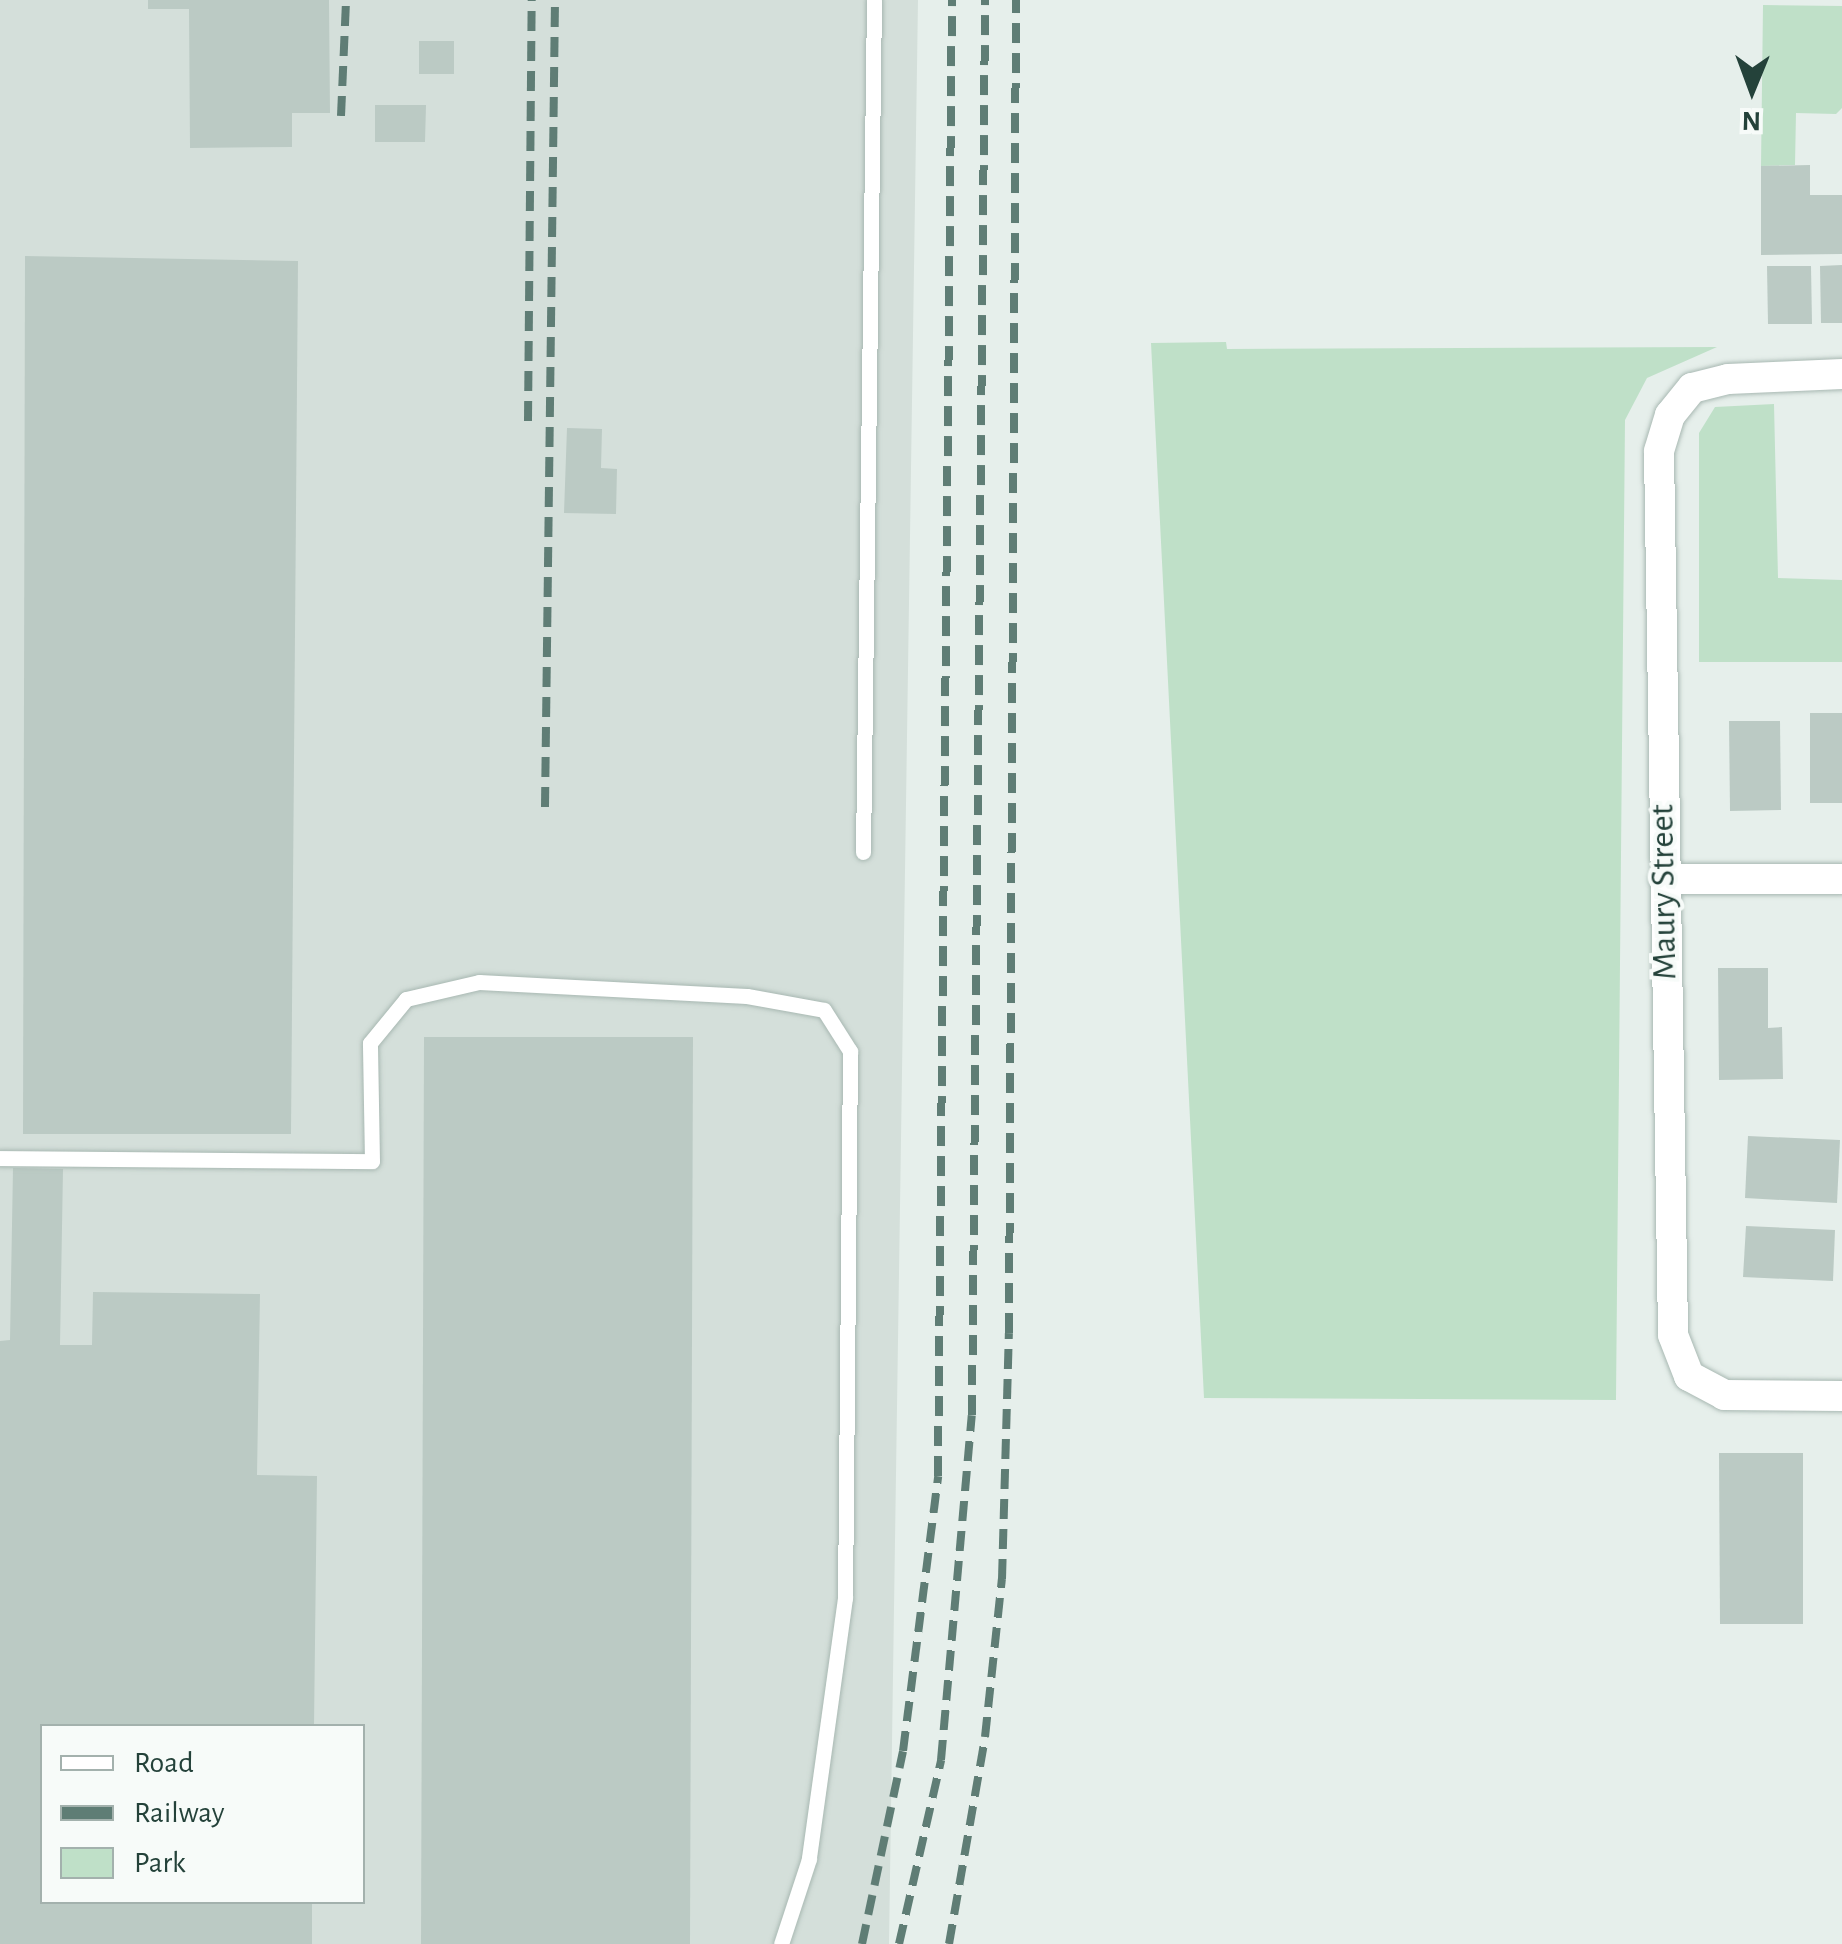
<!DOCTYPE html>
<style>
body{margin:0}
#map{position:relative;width:1842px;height:1944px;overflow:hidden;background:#e6efeb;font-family:"Alegreya Sans",sans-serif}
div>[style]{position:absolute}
.built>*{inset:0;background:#d4dfda}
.green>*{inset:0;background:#bfe0c8}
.building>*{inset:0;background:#bbcac4}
.roads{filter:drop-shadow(0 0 2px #a8b8b2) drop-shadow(0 0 2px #a8b8b2)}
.lane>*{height:15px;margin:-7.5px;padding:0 7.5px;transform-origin:7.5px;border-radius:7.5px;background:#fff}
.street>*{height:30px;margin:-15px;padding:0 15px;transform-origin:15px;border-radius:15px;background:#fff}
.rail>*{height:8px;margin-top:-4px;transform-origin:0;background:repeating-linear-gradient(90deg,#5f7d75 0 20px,transparent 0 30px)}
span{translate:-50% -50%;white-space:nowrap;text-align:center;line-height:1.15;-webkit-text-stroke:8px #f7fbf9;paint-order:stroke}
.street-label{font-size:35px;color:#24423a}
.legend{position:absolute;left:40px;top:1724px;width:325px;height:180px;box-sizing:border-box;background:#f7fbf9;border:2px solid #a3b1ad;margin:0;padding:12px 18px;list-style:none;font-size:30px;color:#24423a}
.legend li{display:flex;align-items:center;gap:20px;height:50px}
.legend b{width:50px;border:2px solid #a3b1ad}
.north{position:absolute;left:1702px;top:40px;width:100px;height:100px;-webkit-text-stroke:8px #f7fbf9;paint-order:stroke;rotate:181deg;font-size:28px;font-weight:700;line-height:40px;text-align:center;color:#24423a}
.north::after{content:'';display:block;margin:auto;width:35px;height:45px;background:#24423a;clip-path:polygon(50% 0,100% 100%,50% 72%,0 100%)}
</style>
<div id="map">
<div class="built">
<i style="clip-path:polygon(evenodd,0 0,918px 0,889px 1944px,0 1944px,0 0,42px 1726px,362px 1726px,362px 1902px,42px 1902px,42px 1726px)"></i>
</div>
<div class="green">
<i style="clip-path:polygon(1763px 5px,1842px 6px,1842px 108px,1836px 114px,1796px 113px,1795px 165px,1761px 166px)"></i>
<i style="clip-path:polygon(1226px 342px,1227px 349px,1717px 347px,1647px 378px,1625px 420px,1616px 1400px,1204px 1398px,1151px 343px)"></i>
<i style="clip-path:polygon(1774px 404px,1778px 578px,1842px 580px,1842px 662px,1699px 662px,1699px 433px,1715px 407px)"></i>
</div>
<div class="building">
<i style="clip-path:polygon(148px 0,329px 0,330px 113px,292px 113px,292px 147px,190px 148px,189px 9px,148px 9px)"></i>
<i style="clip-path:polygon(419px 41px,454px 41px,454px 74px,419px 74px)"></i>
<i style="clip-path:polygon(375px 105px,426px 105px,425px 142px,375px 142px)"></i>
<i style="clip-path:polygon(1810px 165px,1810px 195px,1842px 195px,1842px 254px,1761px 255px,1761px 166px)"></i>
<i style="clip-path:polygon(25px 256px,298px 261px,291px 1134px,23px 1134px)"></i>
<i style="clip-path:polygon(1842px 265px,1842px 323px,1821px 323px,1820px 266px)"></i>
<i style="clip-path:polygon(1767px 266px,1811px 266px,1812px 324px,1768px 324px)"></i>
<i style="clip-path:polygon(567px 428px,602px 429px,601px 468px,617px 469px,616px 514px,564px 513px)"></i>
<i style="clip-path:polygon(1810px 713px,1842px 713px,1842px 803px,1810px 803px)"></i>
<i style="clip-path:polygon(1729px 721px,1780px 721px,1781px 810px,1730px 811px)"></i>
<i style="clip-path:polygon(1718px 968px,1768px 968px,1768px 1028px,1782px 1027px,1783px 1079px,1719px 1080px)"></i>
<i style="clip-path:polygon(424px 1037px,693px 1037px,690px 1944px,421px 1944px)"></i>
<i style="clip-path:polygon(1748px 1136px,1840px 1140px,1837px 1203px,1745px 1198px)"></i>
<i style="clip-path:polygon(13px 1168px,63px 1169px,60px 1345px,92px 1345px,93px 1292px,260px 1294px,257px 1475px,317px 1476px,314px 1726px,42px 1726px,42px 1902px,312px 1902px,312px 1944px,0 1944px,0 1341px,10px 1340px)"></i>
<i style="clip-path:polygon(1746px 1226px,1835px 1230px,1833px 1281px,1743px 1277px)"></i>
<i style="clip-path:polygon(1719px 1453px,1803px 1453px,1803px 1624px,1720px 1624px)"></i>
</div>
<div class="roads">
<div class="lane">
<i style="left:863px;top:852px;width:852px;rotate:-89.26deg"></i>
<i style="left:0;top:1158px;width:372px;rotate:0.5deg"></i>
<i style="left:372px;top:1161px;width:118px;rotate:-91deg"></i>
<i style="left:370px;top:1043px;width:57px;rotate:-50.7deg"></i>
<i style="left:406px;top:999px;width:75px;rotate:-13.1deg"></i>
<i style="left:479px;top:982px;width:268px;rotate:3deg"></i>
<i style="left:747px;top:996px;width:78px;rotate:10.3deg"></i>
<i style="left:824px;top:1010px;width:49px;rotate:57.6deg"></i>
<i style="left:850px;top:1051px;width:547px;rotate:90.52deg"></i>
<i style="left:845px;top:1598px;width:263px;rotate:97.9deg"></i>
<i style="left:809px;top:1859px;width:89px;rotate:108.2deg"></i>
</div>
<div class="street">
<i style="left:1842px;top:374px;width:114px;rotate:177.5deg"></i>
<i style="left:1728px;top:379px;width:37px;rotate:166deg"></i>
<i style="left:1692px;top:388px;width:35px;rotate:129deg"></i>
<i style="left:1670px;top:415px;width:38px;rotate:107deg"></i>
<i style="left:1659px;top:451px;width:884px;rotate:89.09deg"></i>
<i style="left:1673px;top:1335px;width:44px;rotate:68.7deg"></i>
<i style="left:1689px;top:1376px;width:40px;rotate:28deg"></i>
<i style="left:1724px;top:1395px;width:118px;rotate:0.5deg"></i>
<i style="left:1664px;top:879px;width:178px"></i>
</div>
</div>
<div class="rail">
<i style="left:341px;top:116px;width:116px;rotate:-87.5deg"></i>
<i style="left:528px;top:421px;width:421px;rotate:-89.5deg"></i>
<i style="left:545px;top:807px;width:807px;rotate:-89.29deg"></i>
<i style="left:862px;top:1944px;width:197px;rotate:-78deg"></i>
<i style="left:903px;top:1751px;width:277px;rotate:-82.7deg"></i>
<i style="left:938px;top:1476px;width:1476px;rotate:-89.46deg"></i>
<i style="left:899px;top:1944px;width:189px;rotate:-77.1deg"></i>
<i style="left:941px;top:1760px;width:346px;rotate:-84.9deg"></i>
<i style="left:972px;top:1415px;width:1415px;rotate:-89.47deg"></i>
<i style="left:949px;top:1944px;width:210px;rotate:-80.1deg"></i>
<i style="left:985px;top:1737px;width:159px;rotate:-83.9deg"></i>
<i style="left:1002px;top:1579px;width:246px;rotate:-88.4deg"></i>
<i style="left:1009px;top:1333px;width:1333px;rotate:-89.7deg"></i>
</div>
<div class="street-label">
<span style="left:1664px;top:892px;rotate:-91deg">Maury Street</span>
</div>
<ul class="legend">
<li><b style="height:12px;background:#fff"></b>Road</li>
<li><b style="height:12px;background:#5f7d75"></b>Railway</li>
<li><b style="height:28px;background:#bfe0c8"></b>Park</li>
</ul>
<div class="north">N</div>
</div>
